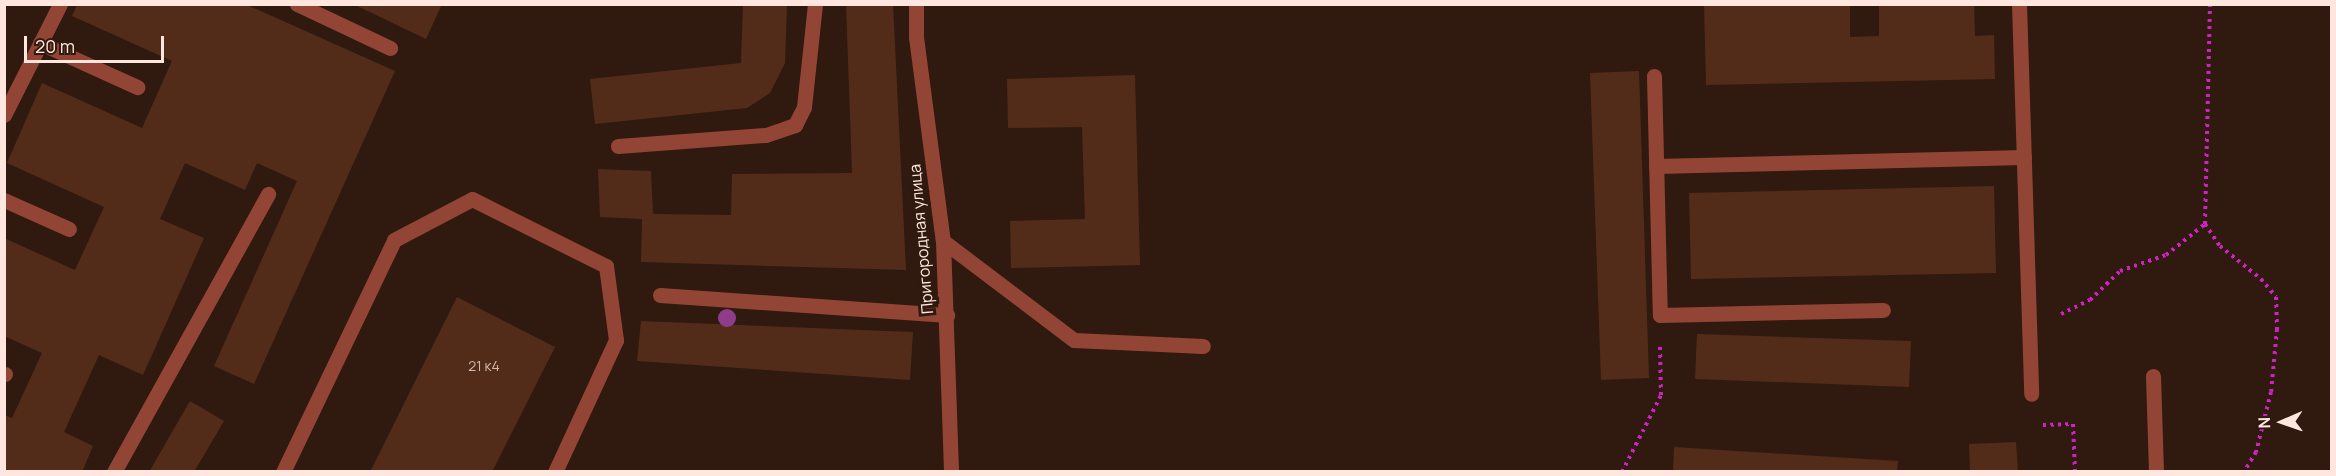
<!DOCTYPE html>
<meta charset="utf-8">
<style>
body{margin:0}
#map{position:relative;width:2336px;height:476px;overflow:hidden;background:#30190f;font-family:Manrope,sans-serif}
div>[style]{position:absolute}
.building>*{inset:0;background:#532c19}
.path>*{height:4px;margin-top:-2px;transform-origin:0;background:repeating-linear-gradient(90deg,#cd23c1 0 3px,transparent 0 7.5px)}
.minor>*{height:15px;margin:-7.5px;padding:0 7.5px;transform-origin:7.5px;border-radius:7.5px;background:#934535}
.trees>*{width:18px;height:18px;margin:-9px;border-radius:50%;background:#8f3d89}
span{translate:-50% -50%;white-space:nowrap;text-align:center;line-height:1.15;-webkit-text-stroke:6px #30190f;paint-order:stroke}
.number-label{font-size:14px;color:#d4b8ad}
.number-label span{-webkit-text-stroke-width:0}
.street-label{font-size:16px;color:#ffe6de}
.frame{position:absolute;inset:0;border:6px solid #ffe6de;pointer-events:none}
.north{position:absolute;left:2252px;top:392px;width:60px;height:60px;-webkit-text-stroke:4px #30190f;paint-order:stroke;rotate:268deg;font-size:16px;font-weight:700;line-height:24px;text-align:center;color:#ffe6de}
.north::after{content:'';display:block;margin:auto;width:21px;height:27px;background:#ffe6de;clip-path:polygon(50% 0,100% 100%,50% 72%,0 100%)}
.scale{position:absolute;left:24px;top:36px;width:140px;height:27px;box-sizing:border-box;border:3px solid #ffe6de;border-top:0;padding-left:8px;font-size:18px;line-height:21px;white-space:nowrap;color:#ffe6de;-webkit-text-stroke:4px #30190f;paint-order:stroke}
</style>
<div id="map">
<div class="building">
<i style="clip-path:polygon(353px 4px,442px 4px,426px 39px)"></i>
<i style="clip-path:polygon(846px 4px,893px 4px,906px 270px,641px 262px,642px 219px,600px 217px,598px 169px,651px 171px,653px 214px,731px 215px,732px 174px,852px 173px)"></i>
<i style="clip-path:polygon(1704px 4px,1850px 4px,1850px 37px,1879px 36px,1879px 4px,1974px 4px,1975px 36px,1994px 35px,1995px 79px,1706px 85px)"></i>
<i style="clip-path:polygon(77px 5px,247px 5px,395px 71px,254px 384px,214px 366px,297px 181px,257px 163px,245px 190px,185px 163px,160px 219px,204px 238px,143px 375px,99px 355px,64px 432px,93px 446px,82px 472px,4px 472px,4px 415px,12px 418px,42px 353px,4px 336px,4px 238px,75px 270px,104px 207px,7px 163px,42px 83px,142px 128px,172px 61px,72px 16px)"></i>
<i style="clip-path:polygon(743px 5px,787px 5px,785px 63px,770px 93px,747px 108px,595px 124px,590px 79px,741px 63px)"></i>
<i style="clip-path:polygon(1639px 71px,1649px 378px,1601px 380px,1590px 73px)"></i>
<i style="clip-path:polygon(1135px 75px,1140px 265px,1011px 268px,1010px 221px,1085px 219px,1082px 127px,1008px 128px,1007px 79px)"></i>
<i style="clip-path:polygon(1994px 186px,1996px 273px,1691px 279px,1689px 193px)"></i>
<i style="clip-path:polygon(457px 297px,555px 347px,492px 472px,370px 472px)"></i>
<i style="clip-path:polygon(641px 321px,913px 332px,910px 380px,637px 361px)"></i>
<i style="clip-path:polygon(1697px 334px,1911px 341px,1909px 387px,1695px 379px)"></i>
<i style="clip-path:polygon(190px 401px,224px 421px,194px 472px,149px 472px)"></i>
<i style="clip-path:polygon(2016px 442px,2018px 472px,1970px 472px,1969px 444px)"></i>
<i style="clip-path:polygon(1674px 447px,1898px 461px,1897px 472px,1673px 472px)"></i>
</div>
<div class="path">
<i style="left:2205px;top:224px;width:27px;rotate:56deg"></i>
<i style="left:2220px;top:246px;width:53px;rotate:38.8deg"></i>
<i style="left:2261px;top:279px;width:23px;rotate:50deg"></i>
<i style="left:2276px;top:297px;width:32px;rotate:88deg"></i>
<i style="left:2277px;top:329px;width:63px;rotate:95.4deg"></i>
<i style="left:2271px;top:392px;width:62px;rotate:104deg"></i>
<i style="left:2256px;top:452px;width:23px;rotate:121deg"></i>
<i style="left:2061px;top:314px;width:32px;rotate:-26deg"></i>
<i style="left:2090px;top:300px;width:42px;rotate:-44deg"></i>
<i style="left:2120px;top:271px;width:49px;rotate:-19.2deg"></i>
<i style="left:2166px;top:255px;width:50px;rotate:-38.5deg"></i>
<i style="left:2205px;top:224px;width:220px;rotate:-88.7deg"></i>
<i style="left:2043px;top:425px;width:30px;rotate:-2deg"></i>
<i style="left:2073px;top:424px;width:48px;rotate:87.6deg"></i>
<i style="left:1622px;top:472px;width:86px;rotate:-63.1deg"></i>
<i style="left:1661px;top:395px;width:49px;rotate:-91.2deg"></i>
</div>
<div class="minor">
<i style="left:297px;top:4px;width:103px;rotate:25.3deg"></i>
<i style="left:916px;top:4px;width:33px;rotate:90deg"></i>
<i style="left:916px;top:37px;width:206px;rotate:82.5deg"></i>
<i style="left:943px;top:241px;width:231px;rotate:88deg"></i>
<i style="left:2019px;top:4px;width:390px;rotate:88.2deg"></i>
<i style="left:40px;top:43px;width:107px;rotate:24.4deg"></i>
<i style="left:1654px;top:76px;width:239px;rotate:88.6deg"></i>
<i style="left:1660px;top:315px;width:223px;rotate:-1.3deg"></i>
<i style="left:4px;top:115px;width:124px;rotate:-63.2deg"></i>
<i style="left:618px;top:146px;width:148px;rotate:-4.3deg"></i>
<i style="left:766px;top:135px;width:31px;rotate:-19deg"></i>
<i style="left:795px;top:125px;width:20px;rotate:-63deg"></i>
<i style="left:804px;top:107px;width:104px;rotate:-83.9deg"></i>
<i style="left:1656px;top:166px;width:368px;rotate:-1.4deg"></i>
<i style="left:4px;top:200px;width:71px;rotate:24deg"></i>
<i style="left:943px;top:241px;width:164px;rotate:37.1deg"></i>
<i style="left:1074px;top:340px;width:129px;rotate:2.7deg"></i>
<i style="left:660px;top:295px;width:288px;rotate:4deg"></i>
<i style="left:4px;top:374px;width:1px"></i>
<i style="left:2153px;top:376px;width:96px;rotate:88.2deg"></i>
<i style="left:114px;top:472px;width:318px;rotate:-61deg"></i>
<i style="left:283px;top:472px;width:257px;rotate:-64.4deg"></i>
<i style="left:394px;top:240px;width:88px;rotate:-27.7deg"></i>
<i style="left:472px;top:199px;width:150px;rotate:26.6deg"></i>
<i style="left:606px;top:266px;width:75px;rotate:82.3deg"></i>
<i style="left:616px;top:340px;width:145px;rotate:114.8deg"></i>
</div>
<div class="trees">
<i style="left:727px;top:318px"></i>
</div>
<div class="number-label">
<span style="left:484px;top:366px">21 к4</span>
</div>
<div class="street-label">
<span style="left:921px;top:239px;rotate:-95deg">Пригородная улица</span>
</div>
<div class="frame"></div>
<div class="north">N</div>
<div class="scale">20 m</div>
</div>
